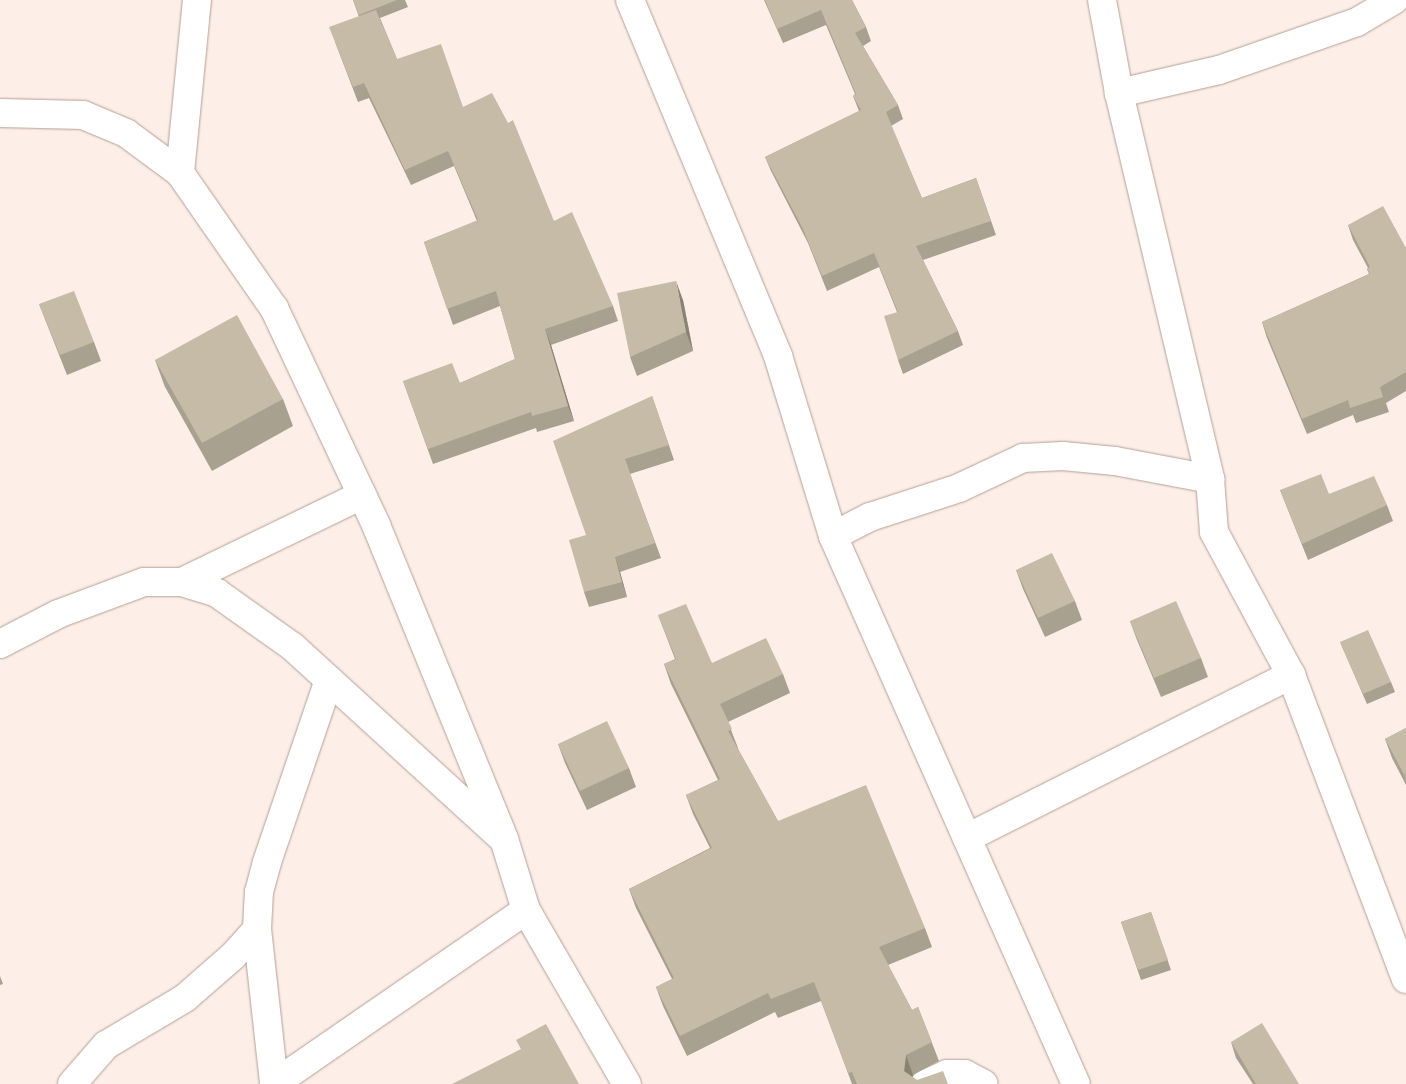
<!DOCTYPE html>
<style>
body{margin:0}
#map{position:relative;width:1406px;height:1084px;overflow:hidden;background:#fdefe8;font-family:Bitter,serif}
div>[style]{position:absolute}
.roads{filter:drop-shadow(0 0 1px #b59f93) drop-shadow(0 0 1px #b59f93)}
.street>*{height:28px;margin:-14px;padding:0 14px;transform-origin:14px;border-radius:14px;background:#fff}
.wall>*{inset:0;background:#a9a18f}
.shaded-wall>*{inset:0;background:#8a8374}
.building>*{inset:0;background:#c5bba6}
span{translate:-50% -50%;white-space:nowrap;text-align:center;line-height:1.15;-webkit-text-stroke:4px #fdefe8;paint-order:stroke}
</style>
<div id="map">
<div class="roads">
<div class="street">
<i style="left:630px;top:0;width:386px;rotate:67.4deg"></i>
<i style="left:778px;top:356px;width:188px;rotate:73deg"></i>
<i style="left:833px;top:536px;width:599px;rotate:66.09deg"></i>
<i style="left:1102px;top:0;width:95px;rotate:79.6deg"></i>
<i style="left:1394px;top:0;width:43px;rotate:149.3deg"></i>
<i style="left:1357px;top:22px;width:146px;rotate:160.8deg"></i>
<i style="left:1219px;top:70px;width:103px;rotate:167deg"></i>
<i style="left:1119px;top:93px;width:397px;rotate:76.7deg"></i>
<i style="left:1210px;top:479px;width:53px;rotate:85.7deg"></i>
<i style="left:1214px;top:532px;width:162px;rotate:61.7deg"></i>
<i style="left:1291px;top:675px;width:325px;rotate:69.3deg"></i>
<i style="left:0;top:113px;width:83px;rotate:1.4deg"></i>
<i style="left:83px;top:115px;width:47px;rotate:22.7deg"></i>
<i style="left:126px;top:133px;width:67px;rotate:36.5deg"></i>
<i style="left:180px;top:173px;width:165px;rotate:55.2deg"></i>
<i style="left:274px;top:308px;width:240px;rotate:64.8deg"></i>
<i style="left:376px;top:525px;width:339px;rotate:67.8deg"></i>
<i style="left:504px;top:839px;width:74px;rotate:72.8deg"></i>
<i style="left:526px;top:910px;width:201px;rotate:59.9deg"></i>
<i style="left:180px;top:173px;width:174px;rotate:-84.4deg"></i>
<i style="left:833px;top:536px;width:42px;rotate:-27.2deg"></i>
<i style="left:870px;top:517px;width:94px;rotate:-18deg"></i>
<i style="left:959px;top:488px;width:71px;rotate:-25.1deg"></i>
<i style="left:1023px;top:458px;width:40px;rotate:-2.9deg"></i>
<i style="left:1063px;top:456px;width:52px;rotate:5.5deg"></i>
<i style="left:1115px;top:461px;width:97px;rotate:10.7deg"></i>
<i style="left:182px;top:582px;width:200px;rotate:-25.8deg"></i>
<i style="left:0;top:644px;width:65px;rotate:-27.3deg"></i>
<i style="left:58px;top:614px;width:92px;rotate:-20.4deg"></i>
<i style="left:144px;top:582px;width:38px"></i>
<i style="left:182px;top:582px;width:37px;rotate:17deg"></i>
<i style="left:217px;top:593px;width:93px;rotate:35.4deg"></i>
<i style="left:293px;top:647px;width:279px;rotate:42.4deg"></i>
<i style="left:967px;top:838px;width:363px;rotate:-26.7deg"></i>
<i style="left:257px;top:929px;width:156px;rotate:83.7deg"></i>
<i style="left:72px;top:1084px;width:52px;rotate:-48.9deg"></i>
<i style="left:106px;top:1045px;width:92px;rotate:-30.7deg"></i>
<i style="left:185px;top:998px;width:64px;rotate:-41.2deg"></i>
<i style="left:233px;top:956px;width:36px;rotate:-48deg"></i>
<i style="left:257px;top:929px;width:37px;rotate:-87deg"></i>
<i style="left:259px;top:892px;width:31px;rotate:-75deg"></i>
<i style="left:267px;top:862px;width:192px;rotate:-71.2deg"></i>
<i style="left:274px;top:1084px;width:306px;rotate:-34.6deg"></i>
<i style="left:925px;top:1084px;width:24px;rotate:-24deg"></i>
<i style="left:947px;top:1074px;width:18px"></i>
<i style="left:965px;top:1074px;width:21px;rotate:28deg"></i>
</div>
</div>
<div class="wall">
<i style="clip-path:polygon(353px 0,405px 0,408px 7px,380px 18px,397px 59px,463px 107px,554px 221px,613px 306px,618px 321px,551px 345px,574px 421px,537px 432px,536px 428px,433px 464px,403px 381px,460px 383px,515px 359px,500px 306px,453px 325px,424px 242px,477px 221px,454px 166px,411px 185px,369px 98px,358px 102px,335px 42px,359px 17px)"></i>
<i style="clip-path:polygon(764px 0,852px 0,866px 27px,871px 41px,863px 46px,898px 105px,903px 119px,891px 126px,922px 198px,976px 178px,996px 235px,923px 260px,958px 331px,963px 345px,903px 374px,898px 360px,897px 312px,879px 267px,827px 291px,808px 243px,771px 171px,765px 157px,859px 111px,853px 96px,855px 94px,826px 25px,783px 43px)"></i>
<i style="clip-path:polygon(1348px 225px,1406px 248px,1406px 391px,1386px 403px,1389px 412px,1356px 423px,1353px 415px,1307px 434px,1267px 338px,1262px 322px,1369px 274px,1367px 269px,1368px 268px,1353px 240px)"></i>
<i style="clip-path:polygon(683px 300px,693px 351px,637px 376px,630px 357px)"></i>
<i style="clip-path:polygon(39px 304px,94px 342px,101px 361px,67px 375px)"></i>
<i style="clip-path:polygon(155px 360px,283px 399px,293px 426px,212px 471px,165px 387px)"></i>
<i style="clip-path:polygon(652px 396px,674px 460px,630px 474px,661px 558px,620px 572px,627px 597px,589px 607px,584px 592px,586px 535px)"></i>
<i style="clip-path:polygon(1280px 490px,1329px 494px,1387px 505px,1393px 521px,1308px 560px)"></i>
<i style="clip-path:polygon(1016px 570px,1075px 601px,1082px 620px,1045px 637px,1023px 589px)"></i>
<i style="clip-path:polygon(658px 615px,712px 663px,783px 674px,790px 693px,728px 722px,738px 748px,738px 749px,778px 821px,925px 928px,932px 947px,888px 965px,912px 1010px,918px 1007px,939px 1061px,913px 1075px,912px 1077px,917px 1080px,948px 1084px,852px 1084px,821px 1001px,778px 1018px,775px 1012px,687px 1056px,663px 1006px,656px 987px,672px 979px,636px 908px,629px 889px,710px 848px,693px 814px,686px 795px,718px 780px,671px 684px,664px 664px,675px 659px)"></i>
<i style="clip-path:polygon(1130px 621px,1201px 658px,1208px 677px,1161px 697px,1137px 640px)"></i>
<i style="clip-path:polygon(1340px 642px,1391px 682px,1395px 692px,1367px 704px)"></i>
<i style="clip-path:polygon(1406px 728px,1406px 785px,1392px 758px,1385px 739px)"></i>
<i style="clip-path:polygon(558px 744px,629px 768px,636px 787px,587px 810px,565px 763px)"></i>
<i style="clip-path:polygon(1151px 912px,1171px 970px,1141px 980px,1121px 922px)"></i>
<i style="clip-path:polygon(0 976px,3px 984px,0 985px)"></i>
<i style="clip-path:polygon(1231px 1042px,1299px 1084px,1253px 1084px,1236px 1058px)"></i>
</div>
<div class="shaded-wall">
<i style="clip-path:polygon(676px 281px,683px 300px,693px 351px,686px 332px)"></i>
<i style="clip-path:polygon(545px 329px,551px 345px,574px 421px,568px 406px)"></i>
<i style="clip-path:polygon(615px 557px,620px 572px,627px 597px,622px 582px)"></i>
<i style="clip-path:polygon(906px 1055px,913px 1075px,911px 1084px,904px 1071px)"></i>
</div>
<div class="building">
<i style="clip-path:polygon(353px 0,397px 0,359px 15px)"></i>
<i style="clip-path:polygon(765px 0,852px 0,866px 27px,855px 33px,898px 105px,886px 112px,922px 198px,976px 178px,991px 221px,916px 246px,958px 331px,898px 360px,884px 316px,898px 312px,874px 253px,822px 276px,803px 229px,765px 157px,861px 110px,853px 96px,856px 94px,821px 10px,777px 29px)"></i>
<i style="clip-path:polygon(376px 10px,397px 59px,441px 44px,463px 107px,492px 93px,508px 123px,513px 120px,554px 221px,572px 212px,613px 306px,545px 329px,568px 406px,532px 416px,531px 412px,428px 449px,403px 381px,452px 363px,460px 383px,515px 359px,496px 291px,447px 309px,424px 242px,478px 220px,448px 151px,405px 170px,364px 83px,353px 87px,329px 27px)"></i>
<i style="clip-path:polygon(1383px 206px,1406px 248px,1406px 372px,1380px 387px,1383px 397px,1350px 408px,1348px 400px,1302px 419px,1262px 322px,1370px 274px,1367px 269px,1370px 267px,1348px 225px)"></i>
<i style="clip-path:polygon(676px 281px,686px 332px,630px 357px,617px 293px)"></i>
<i style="clip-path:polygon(74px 291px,94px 342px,60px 355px,39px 304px)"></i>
<i style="clip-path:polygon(237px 315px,283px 399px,202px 443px,155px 360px)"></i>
<i style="clip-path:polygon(652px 396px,669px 445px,625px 459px,655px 543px,615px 557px,622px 582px,584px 592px,569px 540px,586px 535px,553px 441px)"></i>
<i style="clip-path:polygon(1321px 474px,1329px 494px,1374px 476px,1387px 505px,1302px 544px,1280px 490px)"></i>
<i style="clip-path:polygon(1052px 553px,1075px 601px,1038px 618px,1016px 570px)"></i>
<i style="clip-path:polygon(1176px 601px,1201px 658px,1154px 678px,1130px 621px)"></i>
<i style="clip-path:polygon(686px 604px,712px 663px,766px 638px,783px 674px,720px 704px,732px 729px,728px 731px,778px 821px,866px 785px,925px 928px,879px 947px,912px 1010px,918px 1007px,932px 1042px,906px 1055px,904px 1071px,917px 1080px,943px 1071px,948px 1084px,857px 1084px,852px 1072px,848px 1073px,814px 982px,771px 999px,768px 993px,680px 1036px,656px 987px,674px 978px,629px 889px,712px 848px,686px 795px,720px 779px,664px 664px,676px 659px,658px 615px)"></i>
<i style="clip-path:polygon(1368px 630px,1391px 682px,1363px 694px,1340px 642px)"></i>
<i style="clip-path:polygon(607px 721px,629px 768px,580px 791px,558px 744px)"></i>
<i style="clip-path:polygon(1406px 728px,1406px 778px,1385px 739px)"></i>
<i style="clip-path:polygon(1151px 912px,1168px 960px,1138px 970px,1121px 922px)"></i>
<i style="clip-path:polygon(1262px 1023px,1299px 1084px,1256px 1084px,1231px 1042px)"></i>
<i style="clip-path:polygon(546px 1024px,579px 1084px,452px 1084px,521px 1049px,516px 1040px)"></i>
</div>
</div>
